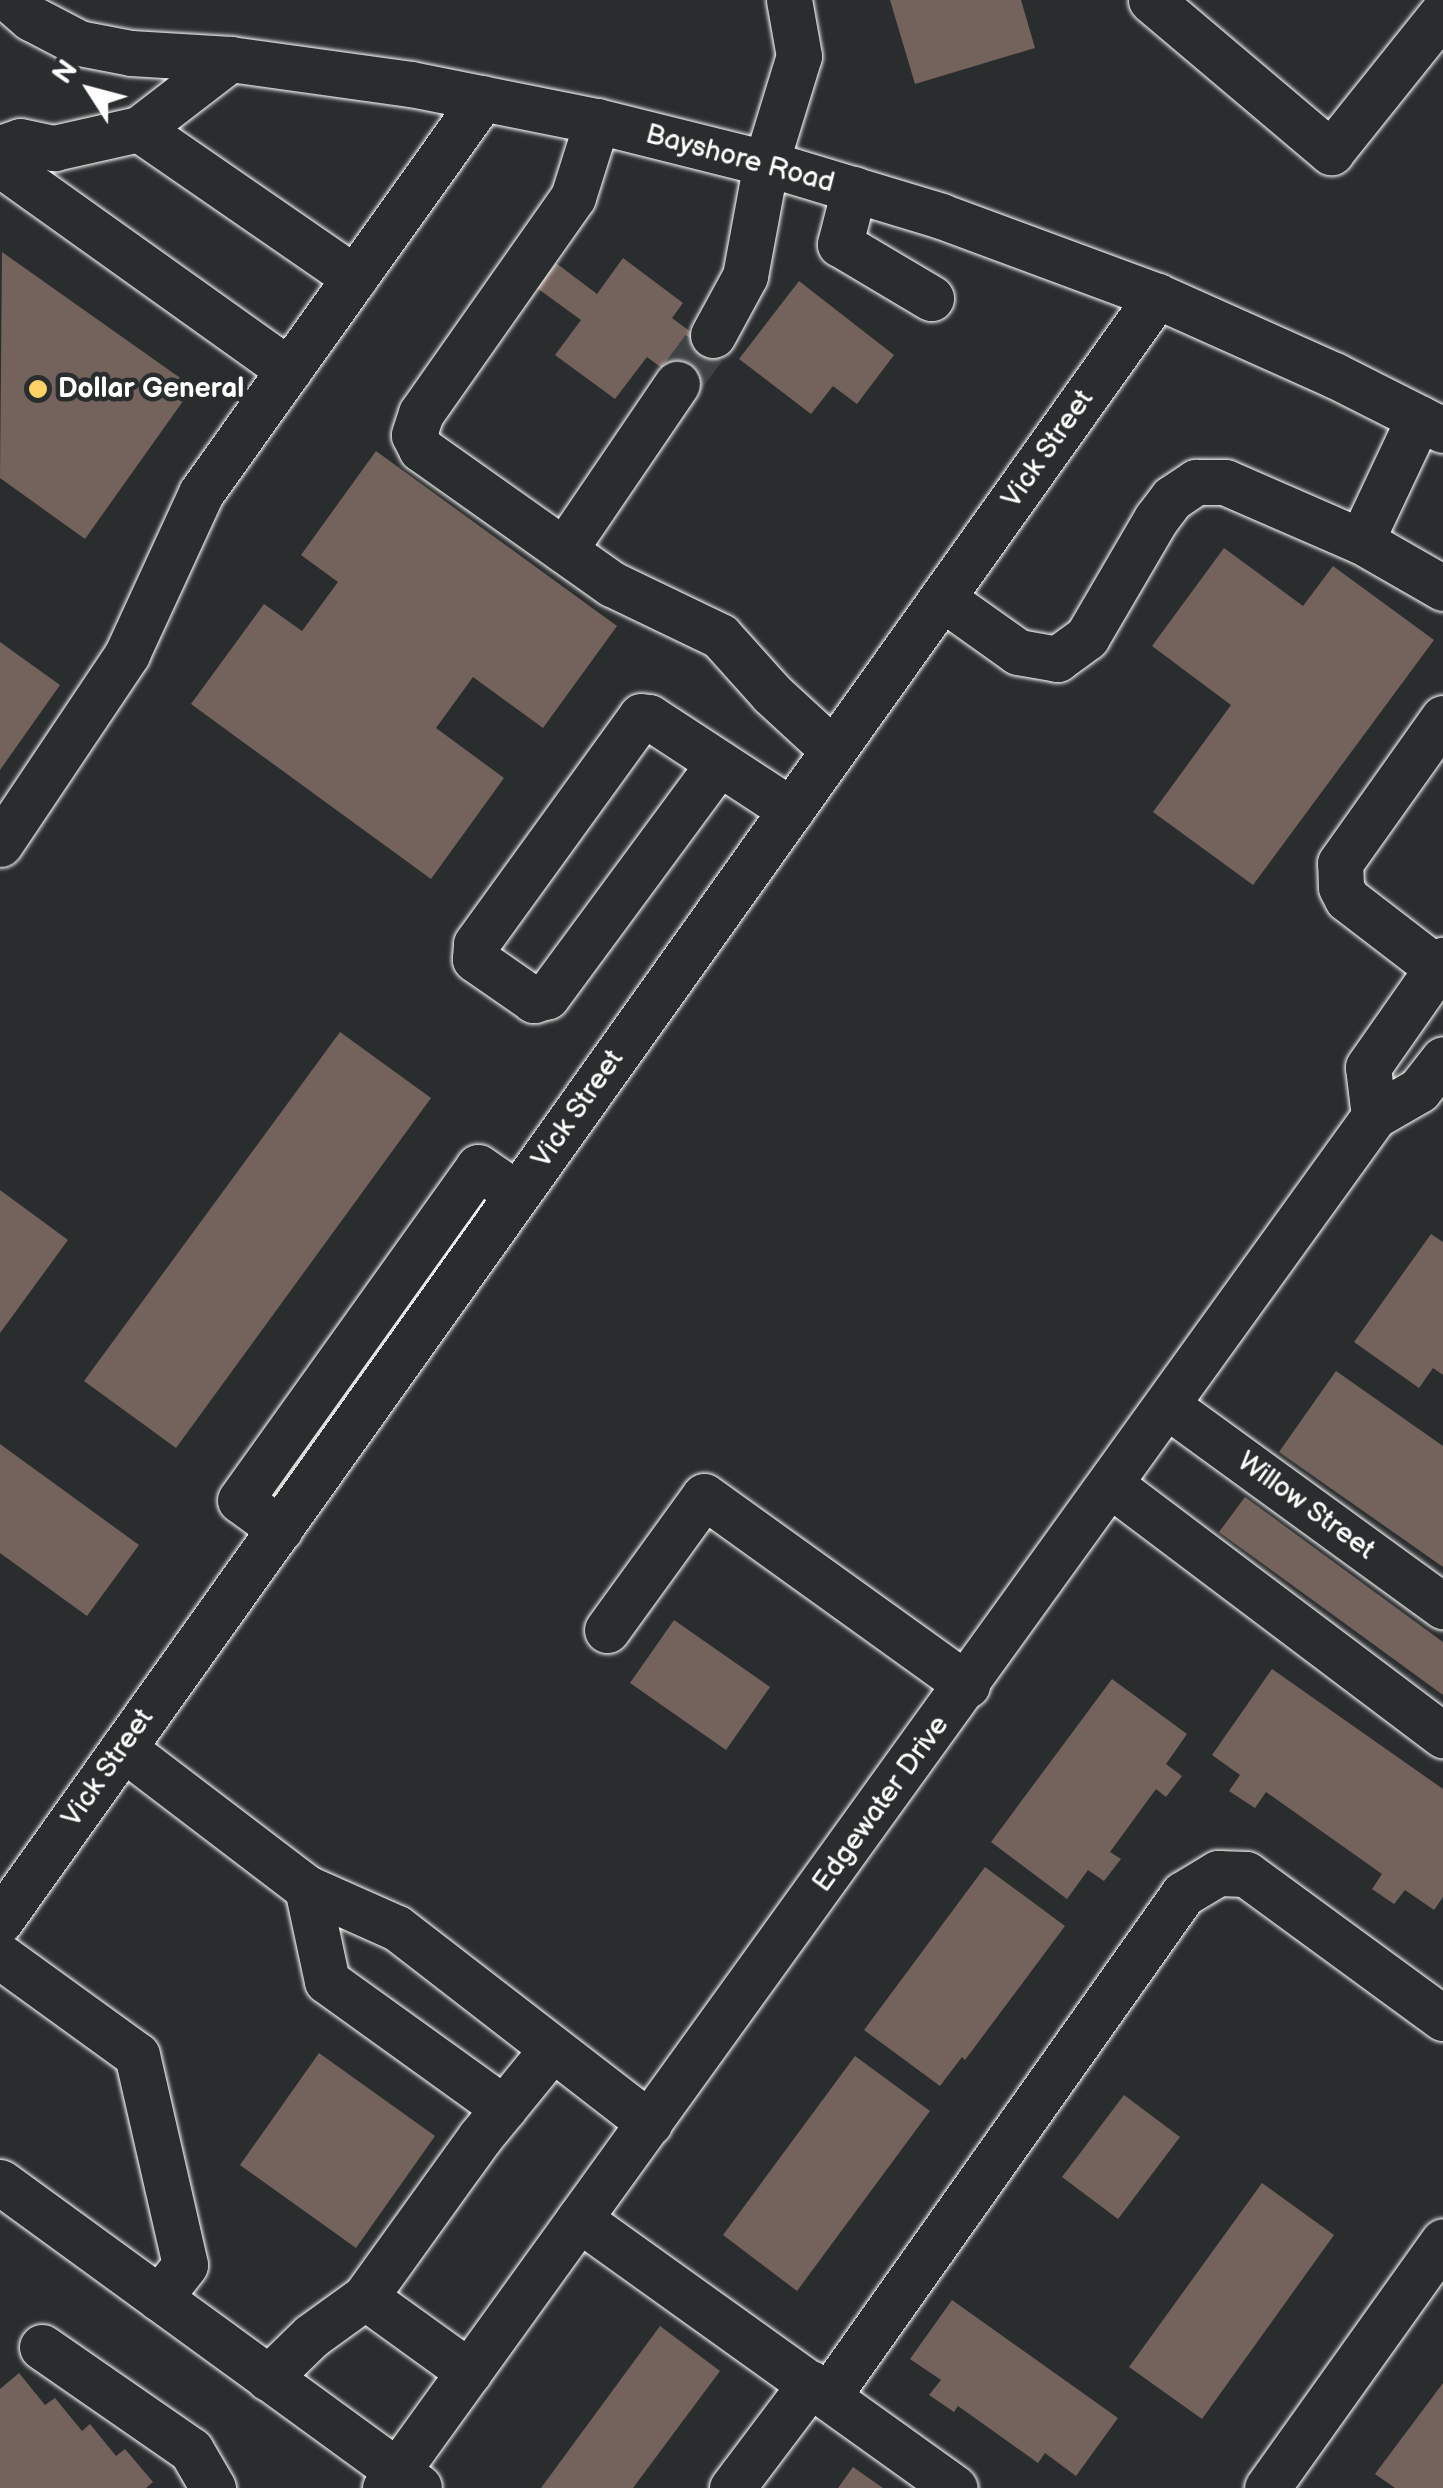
<!DOCTYPE html>
<style>
body{margin:0}
#map{position:relative;width:1443px;height:2488px;overflow:hidden;background:#2a2d2e;font-family:"Balsamiq Sans",sans-serif}
div>[style]{position:absolute}
.building>*{inset:0;background:#74635c}
.minor-tunnel>*{height:45px;margin-top:-22.5px;transform-origin:0;background:repeating-linear-gradient(90deg,#3f4243 0 45px,transparent 0 67px)}
.roads{filter:drop-shadow(0 0 2px #fff) drop-shadow(0 0 2px #fff)}
.minor>*{height:45px;margin:-22.5px;padding:0 22.5px;transform-origin:22.5px;border-radius:22.5px;background:#2a2d2e}
.dots>*{width:28px;height:28px;translate:-50% -50%;box-sizing:border-box;border:5px solid #2a2d2e;border-radius:50%}
span{translate:-50% -50%;white-space:nowrap;text-align:center;line-height:1.15;-webkit-text-stroke:9px #2a2d2e;paint-order:stroke}
.street-label{font-size:28px;color:#fff}
.poi-label{font-size:28px;color:#fff;font-weight:700}
.left{translate:0 -50%;text-align:left}
.north{position:absolute;left:40px;top:40px;width:100px;height:100px;-webkit-text-stroke:8px #2a2d2e;paint-order:stroke;rotate:306deg;font-size:28px;font-weight:700;line-height:40px;text-align:center;color:#fff}
.north::after{content:'';display:block;margin:auto;width:35px;height:45px;background:#fff;clip-path:polygon(50% 0,100% 100%,50% 72%,0 100%)}
</style>
<div id="map">
<div class="building">
<i style="clip-path:polygon(890px 0,1021px 0,1035px 48px,915px 84px)"></i>
<i style="clip-path:polygon(2px 252px,193px 387px,85px 539px,0 478px)"></i>
<i style="clip-path:polygon(623px 258px,683px 303px,672px 318px,722px 355px,694px 392px,647px 357px,615px 399px,555px 355px,581px 320px,537px 288px,556px 263px,597px 294px)"></i>
<i style="clip-path:polygon(799px 281px,894px 355px,857px 404px,833px 386px,811px 414px,739px 359px)"></i>
<i style="clip-path:polygon(376px 451px,617px 626px,543px 728px,473px 677px,436px 728px,504px 778px,431px 879px,191px 704px,264px 604px,302px 631px,338px 582px,301px 555px)"></i>
<i style="clip-path:polygon(1224px 548px,1303px 606px,1333px 566px,1434px 640px,1253px 885px,1153px 812px,1231px 705px,1152px 646px)"></i>
<i style="clip-path:polygon(0 642px,60px 685px,0 770px)"></i>
<i style="clip-path:polygon(340px 1032px,431px 1098px,176px 1448px,84px 1381px)"></i>
<i style="clip-path:polygon(0 1190px,68px 1240px,0 1333px)"></i>
<i style="clip-path:polygon(1431px 1234px,1443px 1242px,1443px 1375px,1433px 1368px,1419px 1388px,1354px 1342px)"></i>
<i style="clip-path:polygon(1336px 1371px,1443px 1446px,1443px 1567px,1279px 1452px)"></i>
<i style="clip-path:polygon(0 1444px,139px 1545px,87px 1616px,0 1553px)"></i>
<i style="clip-path:polygon(1245px 1497px,1443px 1642px,1443px 1695px,1219px 1532px)"></i>
<i style="clip-path:polygon(674px 1620px,770px 1687px,726px 1750px,630px 1683px)"></i>
<i style="clip-path:polygon(1272px 1669px,1443px 1789px,1443px 1897px,1434px 1910px,1405px 1890px,1394px 1904px,1372px 1889px,1382px 1874px,1266px 1792px,1255px 1808px,1229px 1791px,1240px 1775px,1212px 1755px)"></i>
<i style="clip-path:polygon(1112px 1679px,1187px 1734px,1166px 1764px,1182px 1776px,1166px 1797px,1156px 1789px,1110px 1852px,1121px 1859px,1104px 1881px,1088px 1870px,1067px 1899px,991px 1842px)"></i>
<i style="clip-path:polygon(985px 1867px,1065px 1926px,965px 2060px,962px 2057px,940px 2086px,864px 2030px)"></i>
<i style="clip-path:polygon(319px 2053px,435px 2136px,356px 2248px,240px 2165px)"></i>
<i style="clip-path:polygon(855px 2056px,930px 2111px,797px 2291px,723px 2235px)"></i>
<i style="clip-path:polygon(1124px 2095px,1180px 2137px,1118px 2219px,1062px 2177px)"></i>
<i style="clip-path:polygon(1262px 2183px,1334px 2235px,1202px 2419px,1129px 2367px)"></i>
<i style="clip-path:polygon(952px 2300px,1118px 2418px,1076px 2476px,1045px 2453px,1038px 2463px,958px 2406px,954px 2412px,929px 2395px,941px 2380px,910px 2359px)"></i>
<i style="clip-path:polygon(660px 2326px,720px 2371px,633px 2488px,541px 2488px)"></i>
<i style="clip-path:polygon(19px 2373px,45px 2405px,55px 2398px,82px 2431px,90px 2424px,116px 2456px,125px 2449px,153px 2482px,146px 2488px,0 2488px,0 2389px)"></i>
<i style="clip-path:polygon(1443px 2383px,1443px 2488px,1395px 2488px,1375px 2474px)"></i>
<i style="clip-path:polygon(853px 2467px,883px 2488px,838px 2488px)"></i>
</div>
<div class="minor-tunnel">
<i style="left:677px;top:384px;width:61px;rotate:-53.7deg"></i>
</div>
<div class="roads">
<div class="minor">
<i style="left:10px;top:0;width:28px;rotate:41deg"></i>
<i style="left:31px;top:18px;width:54px;rotate:27.5deg"></i>
<i style="left:79px;top:43px;width:53px;rotate:10.9deg"></i>
<i style="left:131px;top:53px;width:99px;rotate:3.5deg"></i>
<i style="left:230px;top:59px;width:183px;rotate:7.9deg"></i>
<i style="left:411px;top:84px;width:190px;rotate:11.3deg"></i>
<i style="left:597px;top:121px;width:174px;rotate:14deg"></i>
<i style="left:766px;top:163px;width:183px;rotate:16.8deg"></i>
<i style="left:941px;top:216px;width:230px;rotate:20.3deg"></i>
<i style="left:1157px;top:296px;width:194px;rotate:24.1deg"></i>
<i style="left:1334px;top:375px;width:122px;rotate:26.8deg"></i>
<i style="left:1151px;top:0;width:236px;rotate:40.2deg"></i>
<i style="left:1331px;top:152px;width:179px;rotate:-51.3deg"></i>
<i style="left:597px;top:121px;width:80px;rotate:107.5deg"></i>
<i style="left:573px;top:197px;width:264px;rotate:125.1deg"></i>
<i style="left:421px;top:413px;width:23px;rotate:108deg"></i>
<i style="left:414px;top:435px;width:16px;rotate:63deg"></i>
<i style="left:421px;top:449px;width:234px;rotate:35.3deg"></i>
<i style="left:612px;top:584px;width:120px;rotate:25.7deg"></i>
<i style="left:720px;top:636px;width:78px;rotate:48.1deg"></i>
<i style="left:772px;top:694px;width:83px;rotate:42.6deg"></i>
<i style="left:139px;top:129px;width:262px;rotate:34.6deg"></i>
<i style="left:0;top:148px;width:21px;rotate:-19deg"></i>
<i style="left:20px;top:141px;width:35px;rotate:12deg"></i>
<i style="left:54px;top:148px;width:87px;rotate:-12.6deg"></i>
<i style="left:139px;top:129px;width:115px;rotate:-37.6deg"></i>
<i style="left:0;top:164px;width:355px;rotate:35.5deg"></i>
<i style="left:854px;top:189px;width:57px;rotate:104.3deg"></i>
<i style="left:840px;top:244px;width:106px;rotate:30.7deg"></i>
<i style="left:713px;top:335px;width:67px;rotate:-61.5deg"></i>
<i style="left:745px;top:276px;width:115px;rotate:-79.5deg"></i>
<i style="left:766px;top:163px;width:112px;rotate:-72.9deg"></i>
<i style="left:799px;top:56px;width:57px;rotate:-100.1deg"></i>
<i style="left:1361px;top:541px;width:95px;rotate:29.8deg"></i>
<i style="left:564px;top:550px;width:201px;rotate:-55.8deg"></i>
<i style="left:942px;top:598px;width:93px;rotate:35.4deg"></i>
<i style="left:1018px;top:652px;width:40px;rotate:10deg"></i>
<i style="left:1057px;top:659px;width:37px;rotate:-36deg"></i>
<i style="left:1087px;top:637px;width:137px;rotate:-59.7deg"></i>
<i style="left:1156px;top:519px;width:26px;rotate:-53deg"></i>
<i style="left:1172px;top:498px;width:29px;rotate:-34deg"></i>
<i style="left:1196px;top:482px;width:29px"></i>
<i style="left:1225px;top:482px;width:148px;rotate:23.5deg"></i>
<i style="left:1361px;top:541px;width:136px;rotate:-64.8deg"></i>
<i style="left:719px;top:763px;width:290px;rotate:126.4deg"></i>
<i style="left:547px;top:996px;width:14px;rotate:163deg"></i>
<i style="left:534px;top:1000px;width:72px;rotate:-145.2deg"></i>
<i style="left:475px;top:959px;width:15px;rotate:-86deg"></i>
<i style="left:476px;top:944px;width:281px;rotate:-54.1deg"></i>
<i style="left:641px;top:716px;width:8px;rotate:7deg"></i>
<i style="left:649px;top:717px;width:170px;rotate:33.2deg"></i>
<i style="left:0;top:844px;width:229px;rotate:-56.2deg"></i>
<i style="left:127px;top:654px;width:177px;rotate:-65.3deg"></i>
<i style="left:201px;top:493px;width:485px;rotate:-54.5deg"></i>
<i style="left:1437px;top:968px;width:113px;rotate:-142.5deg"></i>
<i style="left:1347px;top:899px;width:13px;rotate:-117deg"></i>
<i style="left:1341px;top:887px;width:24px;rotate:-92deg"></i>
<i style="left:1340px;top:863px;width:178px;rotate:-54.6deg"></i>
<i style="left:1374px;top:1116px;width:49px;rotate:-97deg"></i>
<i style="left:1368px;top:1067px;width:131px;rotate:-55deg"></i>
<i style="left:1169px;top:1407px;width:339px;rotate:36deg"></i>
<i style="left:1111px;top:1485px;width:416px;rotate:37deg"></i>
<i style="left:280px;top:1529px;width:49px;rotate:-144.1deg"></i>
<i style="left:240px;top:1500px;width:409px;rotate:-54.4deg"></i>
<i style="left:478px;top:1167px;width:47px;rotate:34.7deg"></i>
<i style="left:607px;top:1630px;width:165px;rotate:-54.1deg"></i>
<i style="left:704px;top:1496px;width:324px;rotate:35.7deg"></i>
<i style="left:123px;top:1748px;width:231px;rotate:37.3deg"></i>
<i style="left:307px;top:1888px;width:98px;rotate:24deg"></i>
<i style="left:397px;top:1928px;width:319px;rotate:37.7deg"></i>
<i style="left:307px;top:1888px;width:95px;rotate:77.9deg"></i>
<i style="left:327px;top:1981px;width:218px;rotate:35.7deg"></i>
<i style="left:0;top:1921px;width:1995px;rotate:-54.55deg"></i>
<i style="left:0;top:1956px;width:169px;rotate:35.9deg"></i>
<i style="left:137px;top:2055px;width:215px;rotate:77.1deg"></i>
<i style="left:185px;top:2265px;width:42px;rotate:128.2deg"></i>
<i style="left:0;top:2182px;width:518px;rotate:36.05deg"></i>
<i style="left:579px;top:2219px;width:462px;rotate:35.6deg"></i>
<i style="left:42px;top:2347px;width:181px;rotate:34.7deg"></i>
<i style="left:191px;top:2450px;width:44px;rotate:59.9deg"></i>
<i style="left:469px;top:2372px;width:128px;rotate:-144.2deg"></i>
<i style="left:365px;top:2297px;width:197px;rotate:-54.3deg"></i>
<i style="left:480px;top:2137px;width:114px;rotate:-50.7deg"></i>
<i style="left:268px;top:2378px;width:60px;rotate:-44.3deg"></i>
<i style="left:311px;top:2336px;width:67px;rotate:-35.8deg"></i>
<i style="left:828px;top:2396px;width:615px;rotate:-54.73deg"></i>
<i style="left:1183px;top:1894px;width:41px;rotate:-31deg"></i>
<i style="left:1218px;top:1873px;width:28px;rotate:2deg"></i>
<i style="left:1246px;top:1874px;width:244px;rotate:36.2deg"></i>
<i style="left:385px;top:2488px;width:1691px;rotate:-54.21deg"></i>
<i style="left:1374px;top:1116px;width:52px;rotate:-30deg"></i>
<i style="left:1419px;top:1090px;width:39px;rotate:-52deg"></i>
<i style="left:732px;top:2488px;width:131px;rotate:-53deg"></i>
<i style="left:1267px;top:2488px;width:303px;rotate:-54.5deg"></i>
</div>
</div>
<div class="dots">
<i style="left:38px;top:389px;background:#ffd166"></i>
</div>
<div class="street-label">
<span style="left:740px;top:159px;rotate:15deg">Bayshore Road</span>
<span style="left:1048px;top:449px;rotate:-55deg">Vick Street</span>
<span style="left:578px;top:1109px;rotate:-55deg">Vick Street</span>
<span style="left:1306px;top:1506px;rotate:36deg">Willow Street</span>
<span style="left:108px;top:1768px;rotate:-55deg">Vick Street</span>
<span style="left:881px;top:1804px;rotate:-54deg">Edgewater Drive</span>
</div>
<div class="poi-label">
<span class="left" style="left:58px;top:389px">Dollar General</span>
</div>
<div class="north">N</div>
</div>
